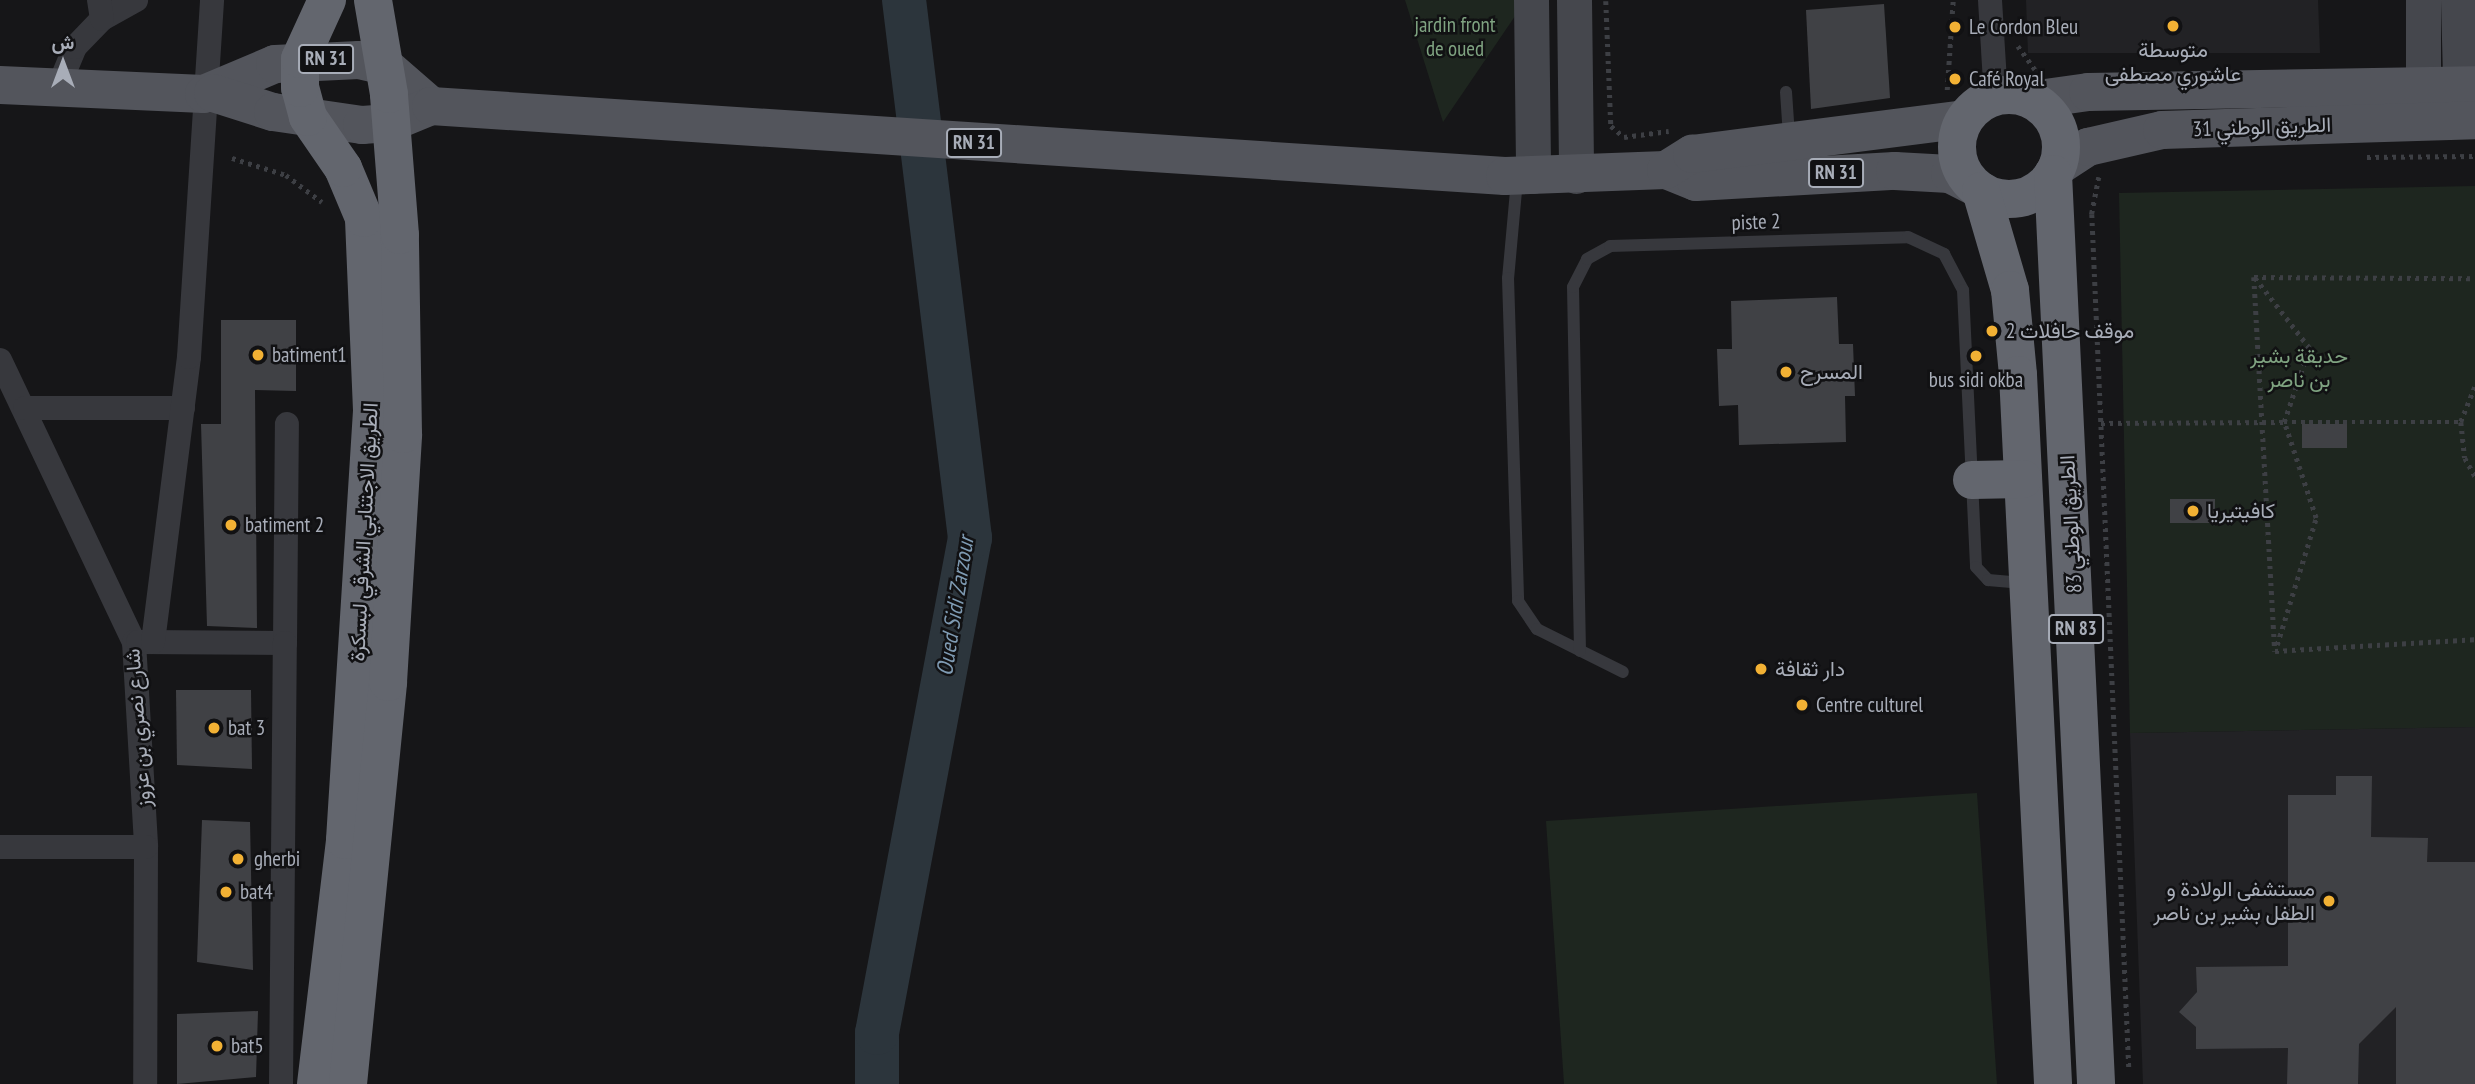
<!DOCTYPE html>
<meta charset="utf-8">
<style>
body{margin:0}
#map{position:relative;width:2475px;height:1084px;overflow:hidden;background:#161618;font-family:"PT Sans Narrow",Vazirmatn,sans-serif}
div>[style]{position:absolute}
.built>*{inset:0;background:#222225}
.green>*{inset:0;background:#1e261f}
.river>*{height:44px;margin:-22px;padding:0 22px;transform-origin:22px;border-radius:22px;background:#2c353c}
.building>*{inset:0;background:#404145}
.path>*{height:4.5px;margin-top:-2.25px;transform-origin:0;background:repeating-linear-gradient(90deg,#3d3f44 0 3.5px,transparent 0 8.5px)}
.lane>*{height:12px;margin:-6px;padding:0 6px;transform-origin:6px;border-radius:6px;background:#37383d}
.street>*{height:24px;margin:-12px;padding:0 12px;transform-origin:12px;border-radius:12px;background:#37383d}
.secondary>*{height:35px;margin:-17.5px;padding:0 17.5px;transform-origin:17.5px;border-radius:17.5px;background:#45474d}
.primary>*{height:38px;margin:-19px;padding:0 19px;transform-origin:19px;border-radius:19px;background:#53555c}
.highway>*{height:38px;margin:-19px;padding:0 19px;transform-origin:19px;border-radius:19px;background:#63666e}
.highway>.ring{margin:-19px;padding:0;box-sizing:content-box;background:none;border:38px solid #63666e;border-radius:50%}
.dots>*{width:19px;height:19px;translate:-50% -50%;box-sizing:border-box;border:4px solid #111113;border-radius:50%}
span{translate:-50% -50%;white-space:nowrap;text-align:center;line-height:1.15;-webkit-text-stroke:5px #111113;paint-order:stroke}
.shield-label span{padding:2px 5px;background:#111113;border:2px solid;border-radius:5px;-webkit-text-stroke-width:0}
.shield-label{font-size:19px;color:#a8adb8;font-weight:700}
.park-label{font-size:21px;color:#7fa381}
.poi-label{font-size:21px;color:#a8adb8}
.left{translate:0 -50%;text-align:left}
.right{translate:-100% -50%;text-align:right}
.street-label{font-size:21px;color:#a8adb8}
.water-label{font-size:23px;color:#7f9bb3;font-style:italic}
.north{position:absolute;left:28px;top:28px;width:70px;height:70px;-webkit-text-stroke:5px #111113;paint-order:stroke;rotate:0deg;font-size:19px;font-weight:700;line-height:28px;text-align:center;color:#a8adb8}
.north::after{content:'';display:block;margin:auto;width:24px;height:32px;background:#a8adb8;clip-path:polygon(50% 0,100% 100%,50% 72%,0 100%)}
</style>
<div id="map">
<div class="built">
<i style="clip-path:polygon(2026px 0,2318px 0,2320px 53px,2028px 53px)"></i>
<i style="clip-path:polygon(2475px 727px,2475px 1084px,2143px 1084px,2130px 733px)"></i>
</div>
<div class="green">
<i style="clip-path:polygon(1405px 0,1526px 0,1443px 122px)"></i>
<i style="clip-path:polygon(2475px 186px,2475px 727px,2130px 733px,2119px 193px)"></i>
<i style="clip-path:polygon(1977px 793px,1997px 1084px,1564px 1084px,1546px 821px)"></i>
</div>
<div class="river">
<i style="left:877px;top:1084px;width:51px;rotate:-90deg"></i>
<i style="left:877px;top:1033px;width:504px;rotate:-79.36deg"></i>
<i style="left:970px;top:538px;width:542px;rotate:-96.99deg"></i>
</div>
<div class="building">
<i style="clip-path:polygon(1884px 4px,1890px 98px,1811px 109px,1806px 10px)"></i>
<i style="clip-path:polygon(1837px 297px,1839px 344px,1853px 344px,1855px 396px,1845px 396px,1846px 442px,1739px 445px,1738px 405px,1719px 406px,1717px 349px,1732px 349px,1731px 301px)"></i>
<i style="clip-path:polygon(221px 320px,296px 320px,296px 391px,255px 390px,257px 628px,207px 626px,201px 424px,221px 424px)"></i>
<i style="clip-path:polygon(2302px 424px,2347px 424px,2347px 448px,2302px 448px)"></i>
<i style="clip-path:polygon(2170px 499px,2215px 499px,2215px 523px,2170px 523px)"></i>
<i style="clip-path:polygon(176px 690px,251px 690px,252px 769px,177px 765px)"></i>
<i style="clip-path:polygon(2336px 776px,2372px 776px,2371px 837px,2428px 838px,2427px 862px,2475px 862px,2475px 1084px,2396px 1084px,2396px 1007px,2359px 1044px,2358px 1084px,2287px 1084px,2288px 1048px,2196px 1049px,2196px 1027px,2179px 1012px,2197px 992px,2196px 967px,2288px 966px,2288px 795px,2336px 795px)"></i>
<i style="clip-path:polygon(202px 820px,250px 822px,253px 970px,197px 962px)"></i>
<i style="clip-path:polygon(258px 1011px,256px 1077px,177px 1084px,177px 1014px)"></i>
</div>
<div class="path">
<i style="left:1606px;top:1px;width:125px;rotate:87.7deg"></i>
<i style="left:1611px;top:126px;width:17px;rotate:40deg"></i>
<i style="left:1624px;top:137px;width:45px;rotate:-7.6deg"></i>
<i style="left:2018px;top:46px;width:29px;rotate:54deg"></i>
<i style="left:1947px;top:90px;width:90px;rotate:-86.2deg"></i>
<i style="left:2367px;top:157px;width:108px;rotate:-0.5deg"></i>
<i style="left:232px;top:158px;width:57px;rotate:17.5deg"></i>
<i style="left:286px;top:175px;width:45px;rotate:36.9deg"></i>
<i style="left:2099px;top:177px;width:38px;rotate:101deg"></i>
<i style="left:2092px;top:214px;width:856px;rotate:87.52deg"></i>
<i style="left:2254px;top:277px;width:375px;rotate:86.8deg"></i>
<i style="left:2275px;top:651px;width:200px;rotate:-3.4deg"></i>
<i style="left:2475px;top:387px;width:38px;rotate:112deg"></i>
<i style="left:2461px;top:422px;width:36px;rotate:84deg"></i>
<i style="left:2465px;top:458px;width:21px;rotate:61deg"></i>
<i style="left:2101px;top:423px;width:183px;rotate:-0.3deg"></i>
<i style="left:2284px;top:422px;width:78px;rotate:-71.3deg"></i>
<i style="left:2309px;top:348px;width:90px;rotate:-127.8deg"></i>
<i style="left:2254px;top:277px;width:221px;rotate:0.3deg"></i>
<i style="left:2277px;top:645px;width:133px;rotate:-72.9deg"></i>
<i style="left:2316px;top:518px;width:101px;rotate:-108.4deg"></i>
<i style="left:2284px;top:422px;width:177px"></i>
</div>
<div class="lane">
<i style="left:1786px;top:92px;width:44px;rotate:86.1deg"></i>
<i style="left:1517px;top:180px;width:98px;rotate:95.2deg"></i>
<i style="left:1508px;top:278px;width:323px;rotate:88.2deg"></i>
<i style="left:1518px;top:601px;width:34px;rotate:56deg"></i>
<i style="left:1537px;top:629px;width:96px;rotate:26.6deg"></i>
<i style="left:1580px;top:651px;width:364px;rotate:-91.1deg"></i>
<i style="left:1573px;top:287px;width:31px;rotate:-63deg"></i>
<i style="left:1587px;top:259px;width:26px;rotate:-29deg"></i>
<i style="left:1610px;top:246px;width:298px;rotate:-1.7deg"></i>
<i style="left:1908px;top:237px;width:40px;rotate:25deg"></i>
<i style="left:1944px;top:254px;width:41px;rotate:62.2deg"></i>
<i style="left:1963px;top:290px;width:277px;rotate:87.3deg"></i>
<i style="left:1976px;top:567px;width:18px;rotate:47deg"></i>
<i style="left:1988px;top:580px;width:38px;rotate:5deg"></i>
</div>
<div class="street">
<i style="left:1990px;top:0;width:97px;rotate:86.5deg"></i>
<i style="left:102px;top:19px;width:39px;rotate:-29deg"></i>
<i style="left:58px;top:88px;width:44px;rotate:-67.5deg"></i>
<i style="left:75px;top:47px;width:39px;rotate:-46deg"></i>
<i style="left:102px;top:19px;width:19px;rotate:-99deg"></i>
<i style="left:0;top:360px;width:312px;rotate:64.6deg"></i>
<i style="left:134px;top:642px;width:205px;rotate:86.6deg"></i>
<i style="left:146px;top:847px;width:237px;rotate:90.2deg"></i>
<i style="left:25px;top:408px;width:158px"></i>
<i style="left:138px;top:642px;width:147px;rotate:0.4deg"></i>
<i style="left:285px;top:643px;width:219px;rotate:-89.5deg"></i>
<i style="left:153px;top:642px;width:287px;rotate:-82.8deg"></i>
<i style="left:189px;top:357px;width:358px;rotate:-86.3deg"></i>
<i style="left:0;top:847px;width:146px"></i>
<i style="left:281px;top:1084px;width:441px;rotate:-89.5deg"></i>
</div>
<div class="secondary">
<i style="left:1531px;top:0;width:176px;rotate:89.3deg"></i>
<i style="left:1574px;top:0;width:176px;rotate:89.3deg"></i>
<i style="left:2458px;top:0;width:114px;rotate:88.5deg"></i>
<i style="left:2423px;top:115px;width:115px;rotate:-90deg"></i>
</div>
<div class="primary">
<i style="left:0;top:85px;width:204px;rotate:2.5deg"></i>
<i style="left:204px;top:94px;width:77px;rotate:-22.9deg"></i>
<i style="left:275px;top:64px;width:84px;rotate:-2.7deg"></i>
<i style="left:359px;top:60px;width:27px;rotate:13deg"></i>
<i style="left:385px;top:66px;width:61px;rotate:41deg"></i>
<i style="left:213px;top:93px;width:63px;rotate:17.6deg"></i>
<i style="left:273px;top:112px;width:90px;rotate:8.3deg"></i>
<i style="left:362px;top:125px;width:28px;rotate:-4deg"></i>
<i style="left:390px;top:123px;width:44px;rotate:-22.5deg"></i>
<i style="left:431px;top:106px;width:1076px;rotate:3.73deg"></i>
<i style="left:1505px;top:176px;width:161px;rotate:-2.1deg"></i>
<i style="left:1666px;top:170px;width:32px;rotate:22deg"></i>
<i style="left:1696px;top:182px;width:199px;rotate:-3.2deg"></i>
<i style="left:1895px;top:171px;width:55px;rotate:3.1deg"></i>
<i style="left:1950px;top:174px;width:27px;rotate:27deg"></i>
<i style="left:2032px;top:100px;width:57px;rotate:-8.1deg"></i>
<i style="left:2088px;top:92px;width:387px;rotate:-1deg"></i>
<i style="left:2057px;top:167px;width:37px;rotate:-33deg"></i>
<i style="left:2088px;top:147px;width:76px;rotate:-12.9deg"></i>
<i style="left:2162px;top:130px;width:313px;rotate:-1.8deg"></i>
<i style="left:1666px;top:170px;width:31px;rotate:-32deg"></i>
<i style="left:1692px;top:154px;width:275px;rotate:-7.3deg"></i>
</div>
<div class="highway">
<i class="ring" style="left:1957px;top:95px;width:66px;height:66px"></i>
<i style="left:2053px;top:174px;width:911px;rotate:87.29deg"></i>
<i style="left:1981px;top:191px;width:103px;rotate:73.7deg"></i>
<i style="left:2010px;top:290px;width:85px;rotate:84.6deg"></i>
<i style="left:2018px;top:375px;width:710px;rotate:87.17deg"></i>
<i style="left:1972px;top:480px;width:51px;rotate:-1.1deg"></i>
<i style="left:316px;top:1084px;width:246px;rotate:-83.2deg"></i>
<i style="left:345px;top:840px;width:431px;rotate:-86.4deg"></i>
<i style="left:372px;top:410px;width:192px;rotate:-92.4deg"></i>
<i style="left:364px;top:218px;width:54px;rotate:-112.8deg"></i>
<i style="left:343px;top:168px;width:62px;rotate:-124.5deg"></i>
<i style="left:308px;top:117px;width:30px;rotate:-105deg"></i>
<i style="left:300px;top:88px;width:29px;rotate:-90deg"></i>
<i style="left:300px;top:59px;width:65px;rotate:-65.4deg"></i>
<i style="left:348px;top:1084px;width:404px;rotate:-84.3deg"></i>
<i style="left:388px;top:682px;width:248px;rotate:-86.5deg"></i>
<i style="left:403px;top:434px;width:199px;rotate:-90.9deg"></i>
<i style="left:400px;top:235px;width:141px;rotate:-94.5deg"></i>
<i style="left:389px;top:94px;width:95px;rotate:-99.7deg"></i>
</div>
<div class="dots">
<i style="left:2173px;top:26px;background:#f2b134"></i>
<i style="left:1955px;top:27px;background:#f2b134"></i>
<i style="left:1955px;top:79px;background:#f2b134"></i>
<i style="left:1992px;top:331px;background:#f2b134"></i>
<i style="left:258px;top:355px;background:#f2b134"></i>
<i style="left:1976px;top:356px;background:#f2b134"></i>
<i style="left:1786px;top:372px;background:#f2b134"></i>
<i style="left:2193px;top:511px;background:#f2b134"></i>
<i style="left:231px;top:525px;background:#f2b134"></i>
<i style="left:1761px;top:669px;background:#f2b134"></i>
<i style="left:1802px;top:705px;background:#f2b134"></i>
<i style="left:214px;top:728px;background:#f2b134"></i>
<i style="left:238px;top:859px;background:#f2b134"></i>
<i style="left:226px;top:892px;background:#f2b134"></i>
<i style="left:2329px;top:901px;background:#f2b134"></i>
<i style="left:217px;top:1046px;background:#f2b134"></i>
</div>
<div class="shield-label">
<span style="left:326px;top:59px">RN 31</span>
<span style="left:974px;top:143px">RN 31</span>
<span style="left:1836px;top:173px">RN 31</span>
<span style="left:2076px;top:629px">RN 83</span>
</div>
<div class="park-label">
<span style="left:1455px;top:37px">jardin front<br>de oued</span>
<span style="left:2299px;top:368px">حديقة بشير<br>بن ناصر</span>
</div>
<div class="poi-label">
<span class="left" style="left:1969px;top:27px">Le Cordon Bleu</span>
<span style="left:2173px;top:62px">متوسطة<br>عاشوري مصطفى</span>
<span class="left" style="left:1969px;top:79px">Café Royal</span>
<span class="left" style="left:2006px;top:331px">موقف حافلات 2</span>
<span class="left" style="left:272px;top:355px">batiment1</span>
<span class="left" style="left:1800px;top:372px">المسرح</span>
<span style="left:1976px;top:380px">bus sidi okba</span>
<span class="left" style="left:2207px;top:511px">كافيتيريا</span>
<span class="left" style="left:245px;top:525px">batiment 2</span>
<span class="left" style="left:1775px;top:669px">دار ثقافة</span>
<span class="left" style="left:1816px;top:705px">Centre culturel</span>
<span class="left" style="left:228px;top:728px">bat 3</span>
<span class="left" style="left:254px;top:859px">gherbi</span>
<span class="right" style="left:2315px;top:901px">مستشفى الولادة و<br>الطفل بشير بن ناصر</span>
<span class="left" style="left:240px;top:892px">bat4</span>
<span class="left" style="left:231px;top:1046px">bat5</span>
</div>
<div class="street-label">
<span style="left:2262px;top:127px;rotate:-2deg">الطريق الوطني 31</span>
<span style="left:1756px;top:222px;rotate:-2deg">piste 2</span>
<span style="left:2071px;top:524px;rotate:-93deg">الطريق الوطني 83</span>
<span style="left:364px;top:532px;rotate:-87deg">الطريق الاجتنابي الشرقي لبسكرة</span>
<span style="left:138px;top:728px;rotate:-94deg">شارع نصري بن عزوز</span>
</div>
<div class="water-label">
<span style="left:955px;top:606px;rotate:-81deg">Oued Sidi Zarzour</span>
</div>
<div class="north">ش</div>
</div>
